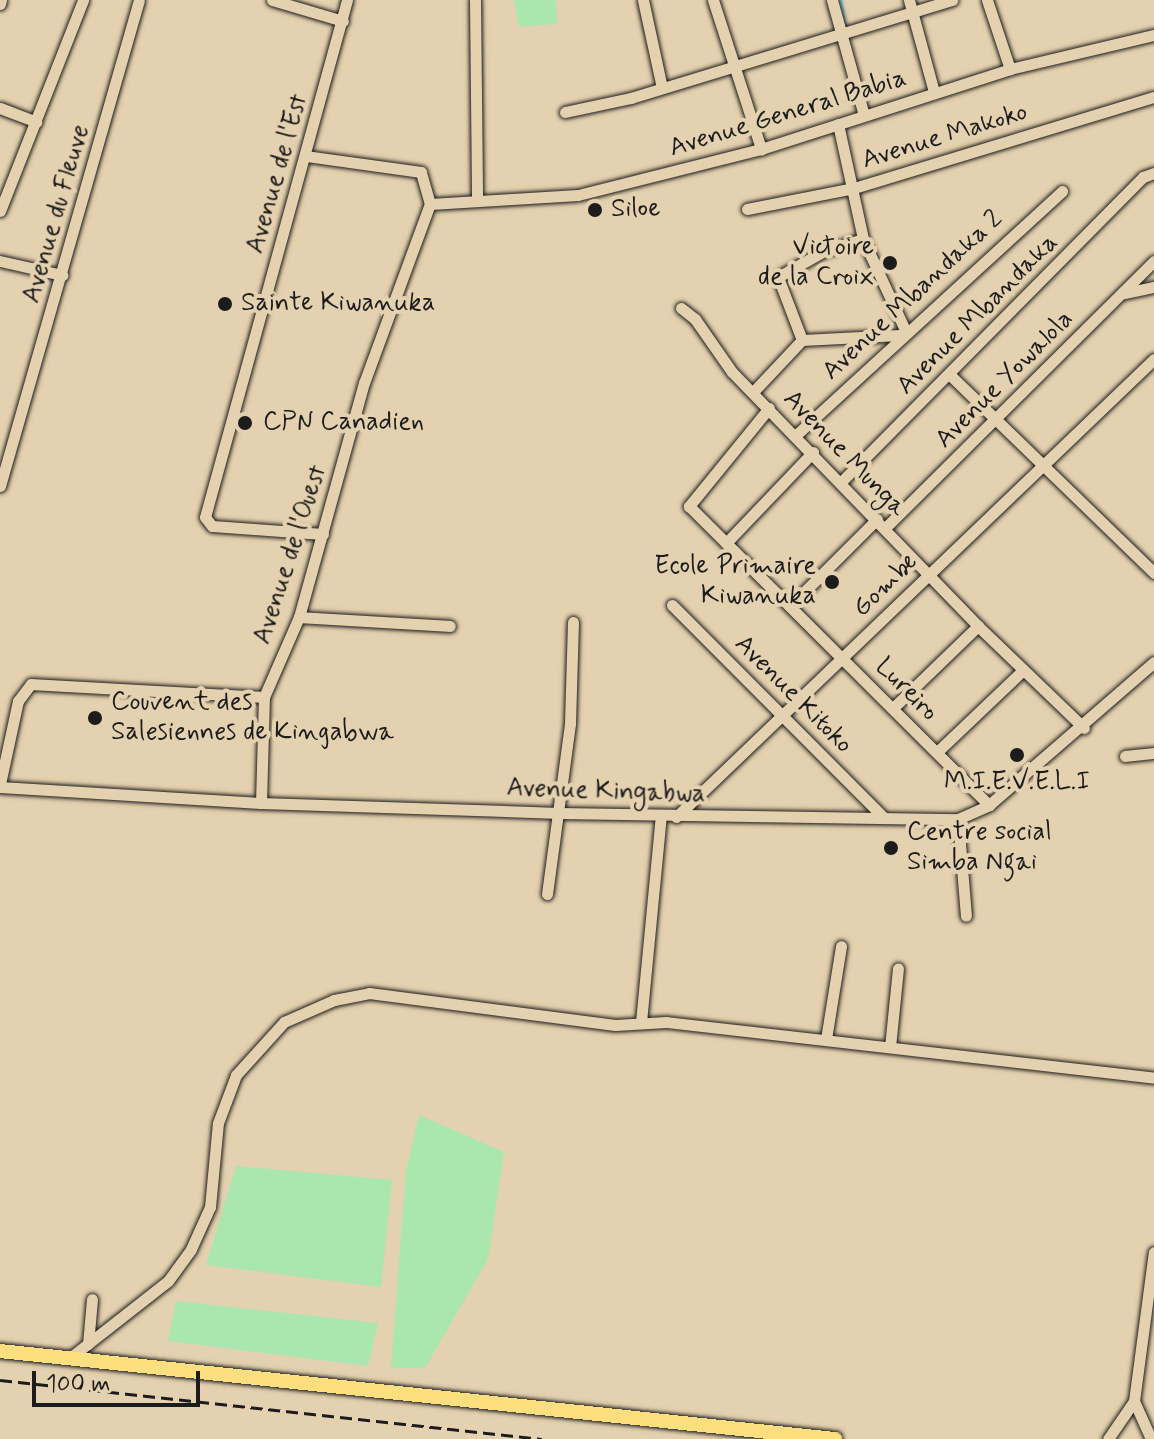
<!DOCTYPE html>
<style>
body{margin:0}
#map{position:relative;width:1154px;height:1439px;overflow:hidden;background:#e4d1af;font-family:Mynerve,sans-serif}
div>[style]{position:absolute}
.green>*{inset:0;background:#a9e7ae}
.stream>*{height:3px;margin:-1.5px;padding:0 1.5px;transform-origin:1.5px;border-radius:1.5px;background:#8bdbe8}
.roads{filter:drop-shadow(0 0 2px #1c1c1c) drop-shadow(0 0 2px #1c1c1c)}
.minor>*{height:11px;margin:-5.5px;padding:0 5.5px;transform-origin:5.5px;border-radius:5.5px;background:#e4d1af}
.major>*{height:14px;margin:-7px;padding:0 7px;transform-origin:7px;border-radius:7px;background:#fddf80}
.rail>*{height:3px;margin-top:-1.5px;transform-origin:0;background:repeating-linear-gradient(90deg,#1c1c1c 0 12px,transparent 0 18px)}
.dots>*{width:22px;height:22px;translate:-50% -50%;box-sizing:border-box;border:4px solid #e4d1af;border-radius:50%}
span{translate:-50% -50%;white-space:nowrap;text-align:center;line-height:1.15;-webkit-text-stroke:8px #e4d1af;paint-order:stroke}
.street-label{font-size:26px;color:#1c1c1c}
.poi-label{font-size:26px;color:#1c1c1c}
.left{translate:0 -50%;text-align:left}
.right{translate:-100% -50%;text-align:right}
.scale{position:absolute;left:32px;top:1371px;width:168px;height:36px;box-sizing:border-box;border:4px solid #1c1c1c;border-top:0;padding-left:10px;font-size:24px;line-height:28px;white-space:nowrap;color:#1c1c1c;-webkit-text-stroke:6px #e4d1af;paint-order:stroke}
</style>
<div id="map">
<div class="green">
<i style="clip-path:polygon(514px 0,556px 0,557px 24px,519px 27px)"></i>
<i style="clip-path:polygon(419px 1115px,504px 1152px,488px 1259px,425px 1368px,391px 1368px,406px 1171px)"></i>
<i style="clip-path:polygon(236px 1166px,392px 1180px,381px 1287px,206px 1265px)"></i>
<i style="clip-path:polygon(176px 1301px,378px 1323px,368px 1366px,168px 1341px)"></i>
</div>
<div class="stream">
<i style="left:841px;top:0;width:24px;rotate:83deg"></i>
</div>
<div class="roads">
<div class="minor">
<i style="left:272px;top:0;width:74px;rotate:16.5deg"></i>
<i style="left:475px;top:0;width:200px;rotate:89.4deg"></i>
<i style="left:643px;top:0;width:90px;rotate:77.8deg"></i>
<i style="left:713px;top:0;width:157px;rotate:72.1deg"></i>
<i style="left:832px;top:0;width:119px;rotate:74.5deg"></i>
<i style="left:909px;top:0;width:95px;rotate:74.8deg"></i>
<i style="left:987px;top:0;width:73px;rotate:71.6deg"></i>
<i style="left:0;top:4px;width:4px;rotate:-76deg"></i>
<i style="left:0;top:108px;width:39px;rotate:21deg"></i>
<i style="left:565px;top:112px;width:67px;rotate:-12deg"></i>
<i style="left:631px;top:98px;width:336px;rotate:-17deg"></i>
<i style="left:838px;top:124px;width:118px;rotate:77.7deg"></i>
<i style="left:863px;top:239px;width:100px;rotate:65.2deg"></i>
<i style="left:430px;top:204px;width:148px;rotate:-3.5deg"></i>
<i style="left:578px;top:195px;width:189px;rotate:-14.1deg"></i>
<i style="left:761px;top:149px;width:262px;rotate:-17.8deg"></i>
<i style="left:1010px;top:69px;width:148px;rotate:-13.3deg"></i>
<i style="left:747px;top:209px;width:109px;rotate:-11.1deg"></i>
<i style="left:854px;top:188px;width:313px;rotate:-16.9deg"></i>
<i style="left:0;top:211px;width:227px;rotate:-68.5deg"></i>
<i style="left:0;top:261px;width:64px;rotate:12.7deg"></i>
<i style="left:1125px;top:293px;width:30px;rotate:-12deg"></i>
<i style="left:681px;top:308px;width:18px;rotate:38deg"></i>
<i style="left:695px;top:319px;width:65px;rotate:55.1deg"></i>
<i style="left:732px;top:372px;width:354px;rotate:45.9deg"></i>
<i style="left:978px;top:626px;width:147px;rotate:43.9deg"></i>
<i style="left:802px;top:340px;width:67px;rotate:-110.9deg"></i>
<i style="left:778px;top:277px;width:53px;rotate:-29.5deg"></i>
<i style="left:824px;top:251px;width:41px;rotate:-17.1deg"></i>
<i style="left:951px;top:376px;width:283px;rotate:44.1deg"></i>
<i style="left:753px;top:392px;width:71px;rotate:-46.7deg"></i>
<i style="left:802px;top:340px;width:98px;rotate:-2.9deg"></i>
<i style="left:769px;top:408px;width:127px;rotate:129.2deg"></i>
<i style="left:689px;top:506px;width:424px;rotate:44.9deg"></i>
<i style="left:796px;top:435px;width:361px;rotate:-42.5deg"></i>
<i style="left:842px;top:481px;width:428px;rotate:-45.3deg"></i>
<i style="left:1143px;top:177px;width:12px;rotate:-20deg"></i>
<i style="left:0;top:486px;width:505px;rotate:-74.04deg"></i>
<i style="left:885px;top:528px;width:379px;rotate:-44.8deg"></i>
<i style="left:323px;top:534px;width:111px;rotate:-175.9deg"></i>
<i style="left:212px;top:526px;width:11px;rotate:-128deg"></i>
<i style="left:205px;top:517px;width:536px;rotate:-74.64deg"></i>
<i style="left:726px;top:543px;width:126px;rotate:-46.3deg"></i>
<i style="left:672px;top:605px;width:298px;rotate:45.1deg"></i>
<i style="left:790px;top:606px;width:123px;rotate:-45deg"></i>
<i style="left:299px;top:617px;width:151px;rotate:3.4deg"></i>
<i style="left:894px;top:707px;width:117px;rotate:-44deg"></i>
<i style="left:937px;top:752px;width:119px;rotate:-43.6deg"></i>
<i style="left:1125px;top:756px;width:29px;rotate:-6deg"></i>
<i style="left:0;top:784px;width:85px;rotate:-77.8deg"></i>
<i style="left:18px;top:701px;width:21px;rotate:-53deg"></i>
<i style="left:31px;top:684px;width:233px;rotate:3.2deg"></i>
<i style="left:0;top:787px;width:261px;rotate:3.5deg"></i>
<i style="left:261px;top:803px;width:298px;rotate:1.9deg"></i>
<i style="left:559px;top:813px;width:399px;rotate:0.9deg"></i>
<i style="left:958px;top:819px;width:34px;rotate:-24deg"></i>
<i style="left:989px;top:805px;width:218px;rotate:-40.9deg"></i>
<i style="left:261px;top:803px;width:106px;rotate:-88.4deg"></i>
<i style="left:264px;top:697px;width:87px;rotate:-66.4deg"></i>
<i style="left:299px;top:617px;width:243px;rotate:-74.5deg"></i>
<i style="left:364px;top:383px;width:191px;rotate:-69.8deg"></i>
<i style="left:430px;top:204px;width:33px;rotate:-106deg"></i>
<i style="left:421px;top:172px;width:117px;rotate:-172.1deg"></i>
<i style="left:676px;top:817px;width:662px;rotate:-43.78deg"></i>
<i style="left:958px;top:819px;width:97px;rotate:85.3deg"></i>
<i style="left:547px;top:894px;width:173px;rotate:-82.3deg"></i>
<i style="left:570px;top:723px;width:101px;rotate:-88.3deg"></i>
<i style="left:641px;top:1022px;width:207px;rotate:-84.5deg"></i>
<i style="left:826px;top:1039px;width:94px;rotate:-80.8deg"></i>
<i style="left:890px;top:1047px;width:79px;rotate:-84.2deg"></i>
<i style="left:88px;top:1344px;width:45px;rotate:-84.9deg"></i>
<i style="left:71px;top:1357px;width:123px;rotate:-38.1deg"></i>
<i style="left:168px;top:1281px;width:39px;rotate:-54deg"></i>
<i style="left:191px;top:1249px;width:46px;rotate:-65.7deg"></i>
<i style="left:210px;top:1207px;width:84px;rotate:-84.6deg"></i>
<i style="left:218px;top:1123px;width:51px;rotate:-69.4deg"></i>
<i style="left:236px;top:1075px;width:72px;rotate:-47.8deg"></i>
<i style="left:284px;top:1022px;width:55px;rotate:-23.7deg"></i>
<i style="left:334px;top:1000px;width:36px;rotate:-11deg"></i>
<i style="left:369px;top:993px;width:248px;rotate:7.4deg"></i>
<i style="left:615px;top:1025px;width:51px;rotate:-3.4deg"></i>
<i style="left:666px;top:1022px;width:491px;rotate:6.5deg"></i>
<i style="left:1134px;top:1401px;width:42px;rotate:65.9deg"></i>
<i style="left:1108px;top:1439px;width:46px;rotate:-55.6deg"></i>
<i style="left:1134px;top:1401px;width:150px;rotate:-82.4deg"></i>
</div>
<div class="major">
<i style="left:0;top:1351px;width:840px;rotate:6.02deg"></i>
</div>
</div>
<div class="rail">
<i style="left:0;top:1380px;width:545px;rotate:6.21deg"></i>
</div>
<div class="dots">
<i style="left:595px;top:210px;background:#1c1c1c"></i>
<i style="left:890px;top:263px;background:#1c1c1c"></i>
<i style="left:225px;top:304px;background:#1c1c1c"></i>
<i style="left:245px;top:423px;background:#1c1c1c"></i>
<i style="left:832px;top:582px;background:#1c1c1c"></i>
<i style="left:95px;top:718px;background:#1c1c1c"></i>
<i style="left:1017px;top:755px;background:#1c1c1c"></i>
<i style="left:891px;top:848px;background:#1c1c1c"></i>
</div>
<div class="street-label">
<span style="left:788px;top:114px;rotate:-17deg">Avenue General Babia</span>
<span style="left:945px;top:137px;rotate:-17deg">Avenue Makoko</span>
<span style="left:278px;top:174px;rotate:-74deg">Avenue de l'Est</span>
<span style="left:57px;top:214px;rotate:-74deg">Avenue du Fleuve</span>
<span style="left:913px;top:296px;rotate:-43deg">Avenue Mbandaka 2</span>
<span style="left:978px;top:315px;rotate:-45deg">Avenue Mbandaka</span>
<span style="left:1005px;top:380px;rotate:-45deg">Avenue Yowalola</span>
<span style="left:844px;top:454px;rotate:46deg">Avenue Munga</span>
<span style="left:291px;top:555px;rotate:-72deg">Avenue de l'Ouest</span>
<span style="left:886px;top:586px;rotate:-44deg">Gombe</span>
<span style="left:906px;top:690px;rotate:45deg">Lureiro</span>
<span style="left:793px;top:695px;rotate:45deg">Avenue Kitoko</span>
<span style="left:606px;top:792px;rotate:2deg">Avenue Kingabwa</span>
</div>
<div class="poi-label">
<span class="left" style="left:611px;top:210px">Siloe</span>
<span class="right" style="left:874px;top:263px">Victoire<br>de la Croix</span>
<span class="left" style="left:241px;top:304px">Sainte Kiwanuka</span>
<span class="left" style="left:263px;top:423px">CPN Canadien</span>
<span class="right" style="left:816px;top:582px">Ecole Primaire<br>Kiwanuka</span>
<span class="left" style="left:111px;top:718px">Couvent des<br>Salesiennes de Kingabwa</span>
<span style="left:1017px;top:783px">M.I.E.V.E.L.I</span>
<span class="left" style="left:907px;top:848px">Centre social<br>Simba Ngai</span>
</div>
<div class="scale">100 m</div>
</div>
